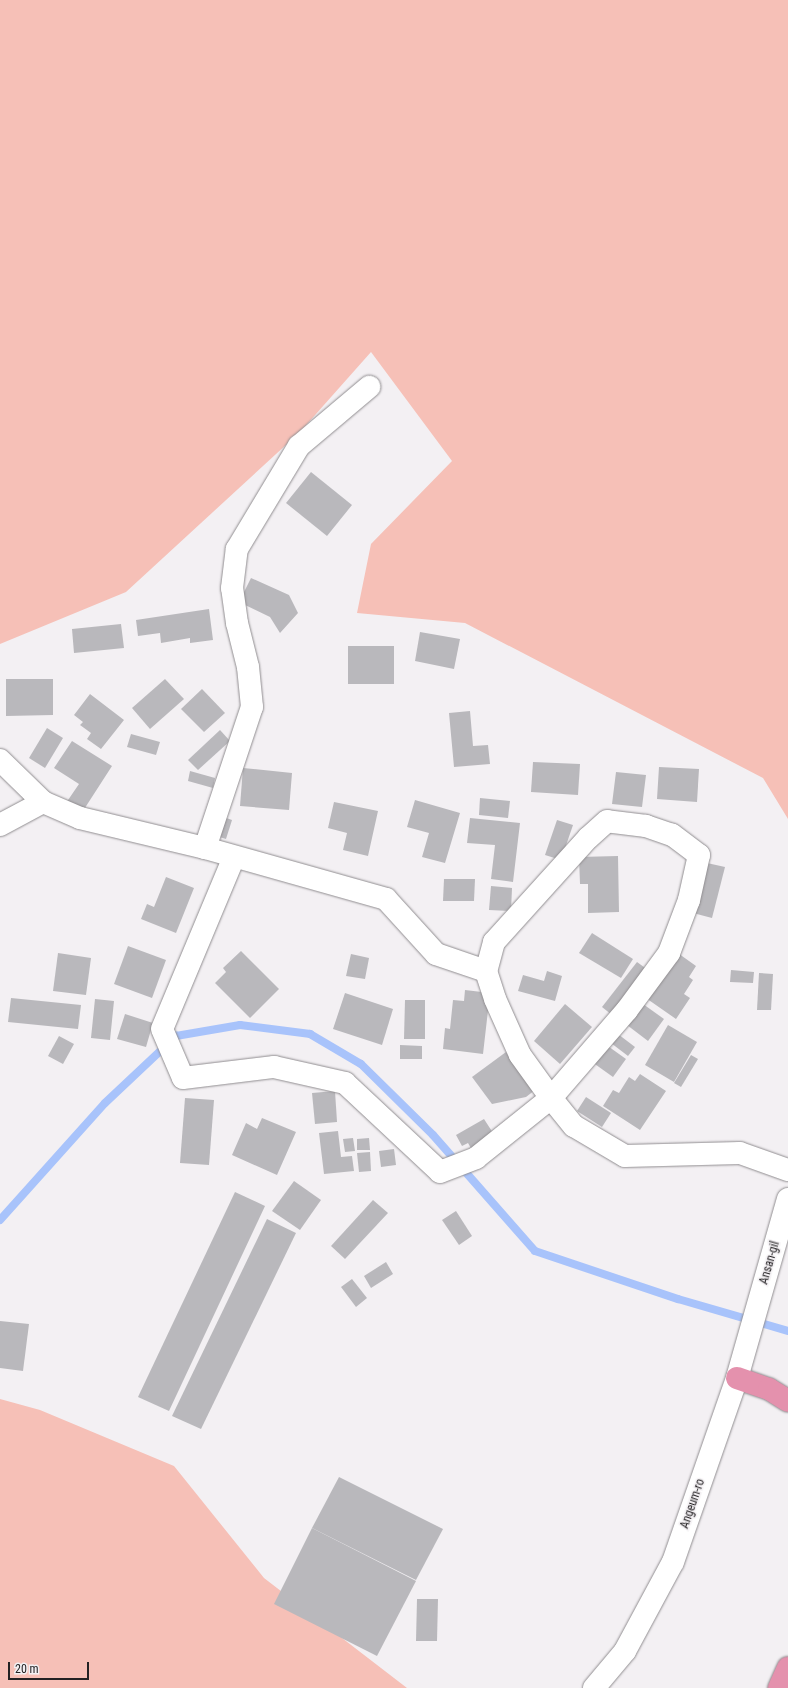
<!DOCTYPE html>
<style>
body{margin:0}
#map{position:relative;width:788px;height:1688px;overflow:hidden;background:#f3f0f3;font-family:"Roboto Condensed",sans-serif}
div>[style]{position:absolute}
.green>*{inset:0;background:#f6c0b7}
.stream>*{height:8px;margin:-4px;padding:0 4px;transform-origin:4px;border-radius:4px;background:#a8c3fb}
.building>*{inset:0;background:#b9b8bc}
.roads{filter:drop-shadow(0 0 1px #908d90) drop-shadow(0 0 1px #908d90)}
.minor>*{height:22px;margin:-11px;padding:0 11px;transform-origin:11px;border-radius:11px;background:#fff}
.highway>*{height:22px;margin:-11px;padding:0 11px;transform-origin:11px;border-radius:11px;background:#e491ad}
span{translate:-50% -50%;white-space:nowrap;text-align:center;line-height:1.15;-webkit-text-stroke:3px #f3f0f3;paint-order:stroke}
.street-label{font-size:12px;color:#232123}
.scale{position:absolute;left:8px;top:1662px;width:81px;height:18px;box-sizing:border-box;border:2px solid #232123;border-top:0;padding-left:5px;font-size:12px;line-height:14px;white-space:nowrap;color:#232123;-webkit-text-stroke:3px #f3f0f3;paint-order:stroke}
</style>
<div id="map">
<div class="green">
<i style="clip-path:polygon(0 0,788px 0,788px 819px,763px 778px,465px 623px,357px 613px,371px 544px,452px 461px,371px 352px,300px 432px,126px 592px,0 644px)"></i>
<i style="clip-path:polygon(0 1399px,40px 1410px,174px 1466px,264px 1578px,407px 1688px,0 1688px)"></i>
</div>
<div class="stream">
<i style="left:0;top:1220px;width:157px;rotate:-48.1deg"></i>
<i style="left:105px;top:1103px;width:98px;rotate:-43.3deg"></i>
<i style="left:176px;top:1036px;width:65px;rotate:-9.8deg"></i>
<i style="left:240px;top:1025px;width:71px;rotate:7.3deg"></i>
<i style="left:310px;top:1034px;width:59px;rotate:30.5deg"></i>
<i style="left:361px;top:1064px;width:101px;rotate:44.6deg"></i>
<i style="left:433px;top:1135px;width:154px;rotate:48.7deg"></i>
<i style="left:535px;top:1251px;width:151px;rotate:18.6deg"></i>
<i style="left:678px;top:1299px;width:115px;rotate:16.2deg"></i>
</div>
<div class="building">
<i style="clip-path:polygon(311px 472px,352px 505px,327px 536px,286px 503px)"></i>
<i style="clip-path:polygon(251px 578px,289px 595px,298px 613px,280px 633px,270px 617px,239px 602px)"></i>
<i style="clip-path:polygon(209px 609px,213px 640px,190px 643px,190px 638px,161px 643px,160px 633px,138px 636px,136px 620px)"></i>
<i style="clip-path:polygon(121px 624px,124px 648px,74px 653px,72px 629px)"></i>
<i style="clip-path:polygon(420px 632px,460px 639px,454px 669px,415px 661px)"></i>
<i style="clip-path:polygon(348px 646px,394px 646px,394px 684px,348px 684px)"></i>
<i style="clip-path:polygon(6px 679px,53px 679px,53px 715px,6px 716px)"></i>
<i style="clip-path:polygon(165px 679px,184px 699px,150px 729px,132px 708px)"></i>
<i style="clip-path:polygon(202px 689px,225px 713px,204px 732px,181px 709px)"></i>
<i style="clip-path:polygon(90px 694px,124px 720px,101px 749px,87px 739px,91px 733px,80px 725px,83px 722px,74px 715px)"></i>
<i style="clip-path:polygon(470px 711px,473px 746px,488px 745px,490px 764px,454px 767px,449px 713px)"></i>
<i style="clip-path:polygon(47px 728px,63px 738px,45px 768px,29px 758px)"></i>
<i style="clip-path:polygon(220px 730px,230px 741px,198px 770px,188px 760px)"></i>
<i style="clip-path:polygon(131px 734px,160px 742px,156px 755px,127px 747px)"></i>
<i style="clip-path:polygon(72px 741px,112px 766px,81px 814px,66px 803px,79px 784px,54px 768px)"></i>
<i style="clip-path:polygon(533px 762px,580px 764px,578px 795px,531px 792px)"></i>
<i style="clip-path:polygon(659px 767px,699px 769px,697px 802px,657px 799px)"></i>
<i style="clip-path:polygon(243px 768px,292px 773px,289px 810px,240px 806px)"></i>
<i style="clip-path:polygon(190px 771px,215px 778px,213px 788px,188px 781px)"></i>
<i style="clip-path:polygon(616px 772px,646px 775px,642px 807px,612px 804px)"></i>
<i style="clip-path:polygon(480px 798px,510px 801px,508px 818px,479px 815px)"></i>
<i style="clip-path:polygon(415px 800px,460px 813px,445px 863px,422px 857px,429px 833px,407px 827px)"></i>
<i style="clip-path:polygon(334px 802px,378px 811px,368px 856px,343px 850px,347px 833px,328px 828px)"></i>
<i style="clip-path:polygon(218px 815px,232px 820px,226px 839px,213px 835px)"></i>
<i style="clip-path:polygon(470px 818px,520px 823px,513px 882px,491px 879px,495px 845px,467px 843px)"></i>
<i style="clip-path:polygon(557px 820px,573px 825px,561px 860px,545px 855px)"></i>
<i style="clip-path:polygon(618px 856px,619px 912px,588px 913px,588px 884px,580px 884px,579px 857px)"></i>
<i style="clip-path:polygon(707px 863px,725px 867px,712px 918px,693px 913px)"></i>
<i style="clip-path:polygon(166px 877px,194px 888px,176px 933px,141px 919px,147px 904px,154px 907px)"></i>
<i style="clip-path:polygon(444px 879px,475px 879px,474px 901px,443px 901px)"></i>
<i style="clip-path:polygon(491px 886px,512px 888px,511px 911px,489px 910px)"></i>
<i style="clip-path:polygon(592px 933px,633px 959px,621px 978px,579px 953px)"></i>
<i style="clip-path:polygon(128px 946px,166px 960px,152px 998px,114px 984px)"></i>
<i style="clip-path:polygon(241px 951px,279px 989px,250px 1018px,215px 983px,226px 972px,223px 968px)"></i>
<i style="clip-path:polygon(675px 951px,696px 966px,689px 977px,693px 980px,684px 994px,690px 998px,676px 1019px,643px 996px)"></i>
<i style="clip-path:polygon(58px 953px,91px 958px,86px 995px,53px 991px)"></i>
<i style="clip-path:polygon(351px 954px,369px 958px,365px 979px,346px 976px)"></i>
<i style="clip-path:polygon(637px 962px,648px 970px,612px 1015px,602px 1007px)"></i>
<i style="clip-path:polygon(731px 970px,754px 972px,753px 983px,730px 982px)"></i>
<i style="clip-path:polygon(547px 971px,562px 976px,555px 1001px,518px 991px,523px 975px,544px 981px)"></i>
<i style="clip-path:polygon(759px 973px,773px 974px,771px 1010px,757px 1010px)"></i>
<i style="clip-path:polygon(465px 990px,490px 993px,483px 1054px,443px 1049px,445px 1028px,450px 1029px,453px 1000px,464px 1001px)"></i>
<i style="clip-path:polygon(345px 993px,393px 1009px,382px 1045px,333px 1029px)"></i>
<i style="clip-path:polygon(11px 998px,81px 1005px,78px 1029px,8px 1022px)"></i>
<i style="clip-path:polygon(95px 999px,114px 1001px,110px 1040px,91px 1038px)"></i>
<i style="clip-path:polygon(405px 1000px,425px 1000px,425px 1039px,404px 1039px)"></i>
<i style="clip-path:polygon(565px 1004px,592px 1027px,560px 1064px,534px 1041px)"></i>
<i style="clip-path:polygon(643px 1004px,664px 1019px,648px 1041px,627px 1025px)"></i>
<i style="clip-path:polygon(125px 1014px,153px 1023px,146px 1047px,117px 1039px)"></i>
<i style="clip-path:polygon(668px 1025px,697px 1042px,674px 1082px,645px 1065px)"></i>
<i style="clip-path:polygon(614px 1031px,635px 1047px,628px 1056px,607px 1040px)"></i>
<i style="clip-path:polygon(59px 1036px,74px 1044px,63px 1064px,48px 1056px)"></i>
<i style="clip-path:polygon(605px 1044px,626px 1059px,613px 1077px,592px 1062px)"></i>
<i style="clip-path:polygon(400px 1045px,422px 1046px,422px 1059px,400px 1059px)"></i>
<i style="clip-path:polygon(506px 1052px,535px 1090px,526px 1097px,492px 1104px,472px 1077px)"></i>
<i style="clip-path:polygon(691px 1055px,698px 1059px,681px 1087px,674px 1083px)"></i>
<i style="clip-path:polygon(640px 1074px,666px 1091px,640px 1130px,603px 1106px,613px 1090px,619px 1093px,629px 1077px,635px 1081px)"></i>
<i style="clip-path:polygon(335px 1091px,337px 1122px,315px 1124px,312px 1093px)"></i>
<i style="clip-path:polygon(586px 1097px,611px 1113px,602px 1127px,577px 1111px)"></i>
<i style="clip-path:polygon(185px 1098px,214px 1100px,209px 1165px,180px 1163px)"></i>
<i style="clip-path:polygon(262px 1118px,296px 1132px,277px 1175px,232px 1155px,246px 1123px,257px 1129px)"></i>
<i style="clip-path:polygon(484px 1119px,495px 1136px,472px 1150px,468px 1143px,462px 1146px,456px 1135px)"></i>
<i style="clip-path:polygon(338px 1131px,341px 1157px,352px 1156px,354px 1171px,324px 1174px,319px 1133px)"></i>
<i style="clip-path:polygon(353px 1138px,355px 1151px,345px 1152px,343px 1139px)"></i>
<i style="clip-path:polygon(369px 1138px,370px 1150px,357px 1150px,357px 1139px)"></i>
<i style="clip-path:polygon(394px 1149px,396px 1165px,381px 1167px,379px 1151px)"></i>
<i style="clip-path:polygon(370px 1152px,371px 1171px,359px 1172px,357px 1153px)"></i>
<i style="clip-path:polygon(294px 1181px,321px 1200px,300px 1230px,272px 1211px)"></i>
<i style="clip-path:polygon(235px 1192px,265px 1206px,169px 1411px,138px 1397px)"></i>
<i style="clip-path:polygon(373px 1200px,388px 1213px,345px 1259px,331px 1246px)"></i>
<i style="clip-path:polygon(456px 1211px,472px 1236px,459px 1245px,442px 1220px)"></i>
<i style="clip-path:polygon(267px 1219px,296px 1233px,201px 1429px,172px 1416px)"></i>
<i style="clip-path:polygon(386px 1262px,393px 1274px,371px 1288px,364px 1276px)"></i>
<i style="clip-path:polygon(352px 1279px,367px 1298px,356px 1307px,341px 1287px)"></i>
<i style="clip-path:polygon(0 1321px,29px 1324px,23px 1371px,0 1368px)"></i>
<i style="clip-path:polygon(339px 1477px,443px 1529px,416px 1580px,312px 1528px)"></i>
<i style="clip-path:polygon(312px 1528px,416px 1581px,377px 1656px,274px 1604px)"></i>
<i style="clip-path:polygon(417px 1599px,438px 1599px,437px 1641px,416px 1641px)"></i>
</div>
<div class="roads">
<div class="minor">
<i style="left:0;top:760px;width:60px;rotate:44.3deg"></i>
<i style="left:43px;top:802px;width:40px;rotate:23.4deg"></i>
<i style="left:80px;top:818px;width:129px;rotate:13.5deg"></i>
<i style="left:205px;top:848px;width:188px;rotate:15.7deg"></i>
<i style="left:386px;top:899px;width:74px;rotate:47.7deg"></i>
<i style="left:436px;top:954px;width:53px;rotate:18.8deg"></i>
<i style="left:486px;top:971px;width:29px;rotate:72deg"></i>
<i style="left:495px;top:999px;width:61px;rotate:65.9deg"></i>
<i style="left:520px;top:1055px;width:53px;rotate:54.2deg"></i>
<i style="left:551px;top:1098px;width:36px;rotate:51deg"></i>
<i style="left:574px;top:1126px;width:59px;rotate:30.5deg"></i>
<i style="left:625px;top:1156px;width:115px;rotate:-1.5deg"></i>
<i style="left:740px;top:1153px;width:51px;rotate:19.5deg"></i>
<i style="left:0;top:825px;width:49px;rotate:-28.1deg"></i>
<i style="left:205px;top:848px;width:149px;rotate:-71.6deg"></i>
<i style="left:252px;top:707px;width:40px;rotate:-95.7deg"></i>
<i style="left:248px;top:667px;width:45px;rotate:-104deg"></i>
<i style="left:237px;top:623px;width:35px;rotate:-98deg"></i>
<i style="left:232px;top:588px;width:39px;rotate:-83deg"></i>
<i style="left:237px;top:549px;width:120px;rotate:-59deg"></i>
<i style="left:299px;top:446px;width:92px;rotate:-40.1deg"></i>
<i style="left:234px;top:857px;width:186px;rotate:112.7deg"></i>
<i style="left:162px;top:1029px;width:53px;rotate:66.8deg"></i>
<i style="left:183px;top:1078px;width:92px;rotate:-6.9deg"></i>
<i style="left:274px;top:1067px;width:73px;rotate:12.7deg"></i>
<i style="left:345px;top:1083px;width:130px;rotate:43.1deg"></i>
<i style="left:440px;top:1172px;width:39px;rotate:-21deg"></i>
<i style="left:476px;top:1158px;width:96px;rotate:-38.7deg"></i>
<i style="left:551px;top:1098px;width:116px;rotate:-49.2deg"></i>
<i style="left:627px;top:1010px;width:71px;rotate:-53.6deg"></i>
<i style="left:669px;top:953px;width:57px;rotate:-69.3deg"></i>
<i style="left:689px;top:900px;width:46px;rotate:-77.5deg"></i>
<i style="left:699px;top:855px;width:34px;rotate:-143deg"></i>
<i style="left:672px;top:835px;width:28px;rotate:-161deg"></i>
<i style="left:646px;top:826px;width:39px;rotate:-173deg"></i>
<i style="left:607px;top:821px;width:25px;rotate:138deg"></i>
<i style="left:588px;top:838px;width:140px;rotate:132.1deg"></i>
<i style="left:494px;top:942px;width:30px;rotate:105deg"></i>
<i style="left:594px;top:1688px;width:48px;rotate:-50deg"></i>
<i style="left:625px;top:1651px;width:101px;rotate:-61.7deg"></i>
<i style="left:673px;top:1562px;width:195px;rotate:-70.8deg"></i>
<i style="left:737px;top:1378px;width:186px;rotate:-74.1deg"></i>
</div>
<div class="highway">
<i style="left:737px;top:1378px;width:34px;rotate:19deg"></i>
<i style="left:769px;top:1389px;width:22px;rotate:32deg"></i>
<i style="left:779px;top:1688px;width:22px;rotate:-66deg"></i>
</div>
</div>
<div class="street-label">
<span style="left:770px;top:1263px;rotate:-74deg">Ansan-gil</span>
<span style="left:693px;top:1504px;rotate:-71deg">Angeum-ro</span>
</div>
<div class="scale">20 m</div>
</div>
